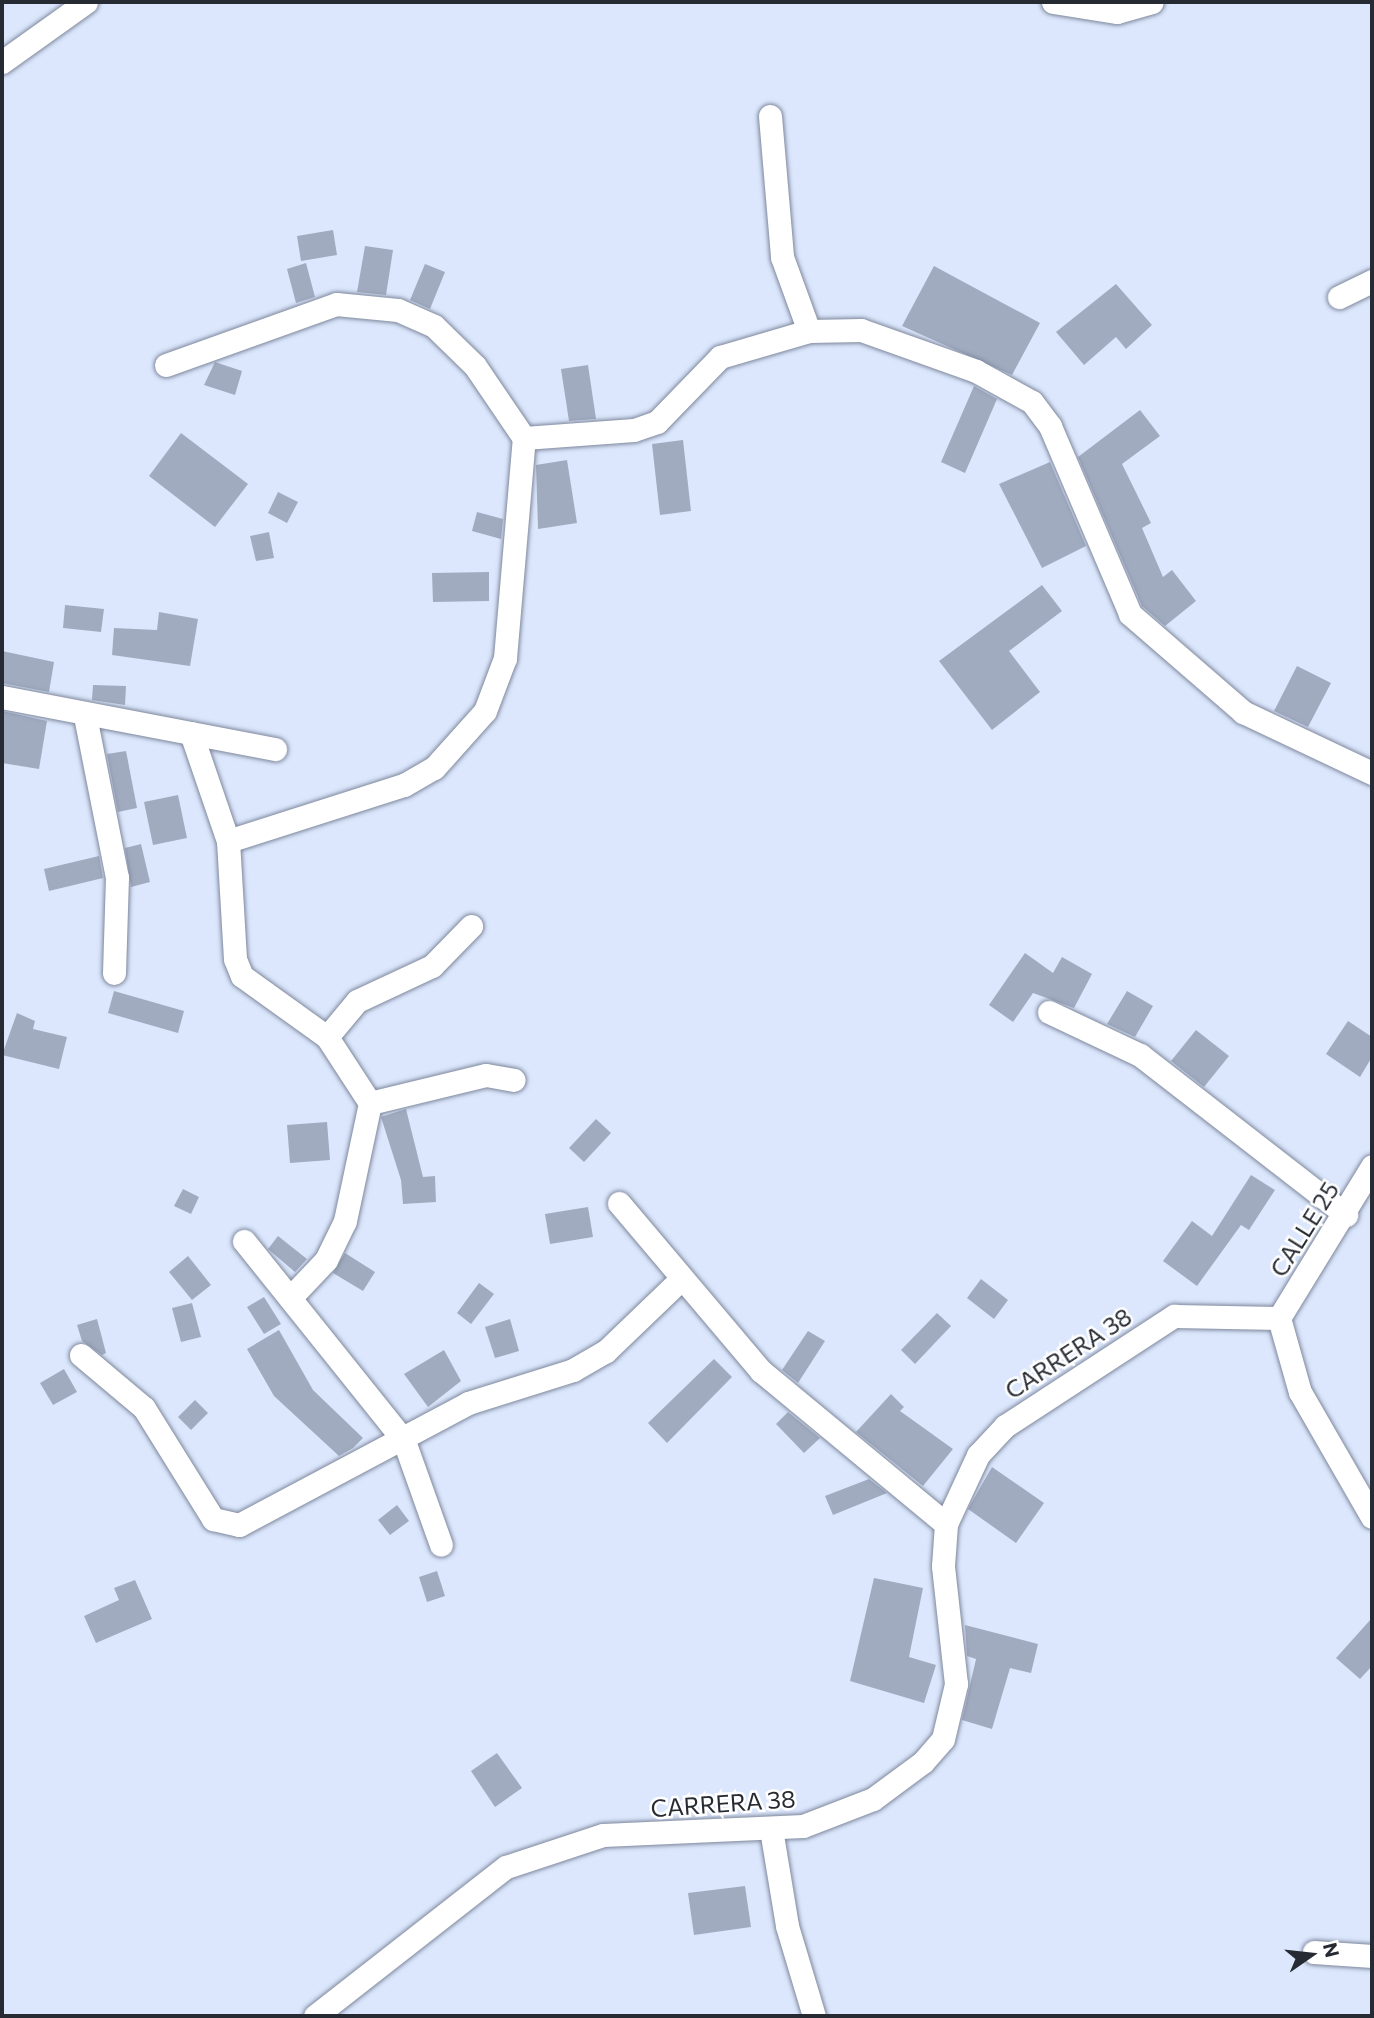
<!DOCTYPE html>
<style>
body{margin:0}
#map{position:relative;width:1374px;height:2018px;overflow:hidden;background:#dce7fd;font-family:Commissioner,sans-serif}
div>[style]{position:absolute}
.building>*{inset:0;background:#a1abc0}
.roads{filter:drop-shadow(0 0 2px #7e889c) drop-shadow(0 0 2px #7e889c)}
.minor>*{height:23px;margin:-11.5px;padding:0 11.5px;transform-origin:11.5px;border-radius:11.5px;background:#fff}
span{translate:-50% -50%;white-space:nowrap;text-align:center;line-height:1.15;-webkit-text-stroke:5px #fff;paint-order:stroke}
.street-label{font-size:24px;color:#262a32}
.frame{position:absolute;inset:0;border:4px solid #262a32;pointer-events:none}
.north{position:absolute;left:1276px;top:1920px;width:70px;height:70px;-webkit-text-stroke:5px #fff;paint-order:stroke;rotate:76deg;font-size:19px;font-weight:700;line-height:28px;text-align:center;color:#262a32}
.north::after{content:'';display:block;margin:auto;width:24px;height:32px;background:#262a32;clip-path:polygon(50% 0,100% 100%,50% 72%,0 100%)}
</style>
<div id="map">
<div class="building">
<i style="clip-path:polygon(333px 230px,337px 255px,301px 261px,297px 236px)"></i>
<i style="clip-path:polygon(365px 246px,393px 250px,386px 295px,357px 292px)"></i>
<i style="clip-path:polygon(306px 263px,315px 297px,296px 303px,287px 269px)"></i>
<i style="clip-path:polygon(425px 264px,445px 272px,430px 309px,410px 300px)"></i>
<i style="clip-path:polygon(934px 266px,1040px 323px,1012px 375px,902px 326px)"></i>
<i style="clip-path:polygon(1116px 284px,1152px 325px,1126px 349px,1116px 337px,1084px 365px,1056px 332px)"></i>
<i style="clip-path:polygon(215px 362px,242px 371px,235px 395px,204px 385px)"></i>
<i style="clip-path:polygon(588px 365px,596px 419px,569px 421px,561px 369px)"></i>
<i style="clip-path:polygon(974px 386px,997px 399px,965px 473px,941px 462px)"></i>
<i style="clip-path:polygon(1140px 410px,1160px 436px,1122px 464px,1151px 523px,1142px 528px,1163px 577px,1172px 570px,1196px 601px,1165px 626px,1142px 606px,1078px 457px)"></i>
<i style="clip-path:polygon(181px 433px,248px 484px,215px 527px,149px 476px)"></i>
<i style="clip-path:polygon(683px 440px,691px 511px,660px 515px,652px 444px)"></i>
<i style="clip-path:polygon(567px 460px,577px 523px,538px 529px,536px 465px)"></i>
<i style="clip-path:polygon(1050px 462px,1086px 546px,1042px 568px,999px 484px)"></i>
<i style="clip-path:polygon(278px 492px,298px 502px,287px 523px,268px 513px)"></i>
<i style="clip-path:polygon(477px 512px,503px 519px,501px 539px,472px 531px)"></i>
<i style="clip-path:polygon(269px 532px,274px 558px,256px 561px,250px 536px)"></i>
<i style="clip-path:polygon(489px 572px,489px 601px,433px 602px,432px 573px)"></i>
<i style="clip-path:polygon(1042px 585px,1062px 611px,1009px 651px,1040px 692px,992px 730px,939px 661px)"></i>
<i style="clip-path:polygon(65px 605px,104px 609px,101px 632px,63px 628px)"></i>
<i style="clip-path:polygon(159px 612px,198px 619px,190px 666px,112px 655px,114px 628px,157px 630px)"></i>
<i style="clip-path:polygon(2px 651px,54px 662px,49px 692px,2px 683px)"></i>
<i style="clip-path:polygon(1297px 666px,1331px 683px,1308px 727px,1274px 711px)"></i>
<i style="clip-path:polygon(93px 685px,126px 686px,125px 705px,92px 700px)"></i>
<i style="clip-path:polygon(2px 711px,47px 721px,39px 769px,2px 763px)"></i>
<i style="clip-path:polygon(126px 751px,137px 808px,118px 812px,107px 754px)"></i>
<i style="clip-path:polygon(178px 795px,187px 838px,153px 845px,144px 802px)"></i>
<i style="clip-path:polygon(141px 844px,150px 882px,131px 887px,125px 848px)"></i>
<i style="clip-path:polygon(99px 856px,103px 878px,49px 891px,44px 869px)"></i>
<i style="clip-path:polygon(1025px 953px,1053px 973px,1062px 957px,1092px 974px,1074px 1008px,1033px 993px,1013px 1022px,989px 1005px)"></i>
<i style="clip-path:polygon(114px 991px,184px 1011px,178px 1033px,108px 1013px)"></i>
<i style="clip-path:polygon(1127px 991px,1153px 1006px,1135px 1037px,1107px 1024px)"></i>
<i style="clip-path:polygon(17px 1013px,35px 1021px,33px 1029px,67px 1037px,59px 1069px,2px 1055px)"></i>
<i style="clip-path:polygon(1348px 1021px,1372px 1037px,1372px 1057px,1360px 1077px,1326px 1054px)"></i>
<i style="clip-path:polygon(1196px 1030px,1229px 1056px,1204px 1087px,1171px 1061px)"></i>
<i style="clip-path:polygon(406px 1109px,423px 1177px,435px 1176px,436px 1202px,403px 1204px,401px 1180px,381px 1117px)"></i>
<i style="clip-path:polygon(596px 1119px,611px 1133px,584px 1162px,569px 1148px)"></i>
<i style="clip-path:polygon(327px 1122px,330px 1160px,290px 1163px,287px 1125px)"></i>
<i style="clip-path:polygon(1251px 1175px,1275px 1190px,1249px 1230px,1241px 1225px,1197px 1286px,1163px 1261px,1192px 1221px,1212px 1236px)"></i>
<i style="clip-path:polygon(183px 1189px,199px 1197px,191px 1214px,174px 1206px)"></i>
<i style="clip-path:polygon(588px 1207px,593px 1237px,550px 1244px,545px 1214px)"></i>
<i style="clip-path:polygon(278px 1236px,307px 1259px,295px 1272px,268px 1249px)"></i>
<i style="clip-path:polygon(345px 1253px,375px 1272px,363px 1291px,333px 1273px)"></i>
<i style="clip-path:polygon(188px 1256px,211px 1285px,192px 1300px,169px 1272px)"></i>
<i style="clip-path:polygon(981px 1279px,1008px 1300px,994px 1319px,967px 1298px)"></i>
<i style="clip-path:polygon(479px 1283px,494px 1294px,471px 1324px,457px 1313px)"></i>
<i style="clip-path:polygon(264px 1297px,281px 1324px,264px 1334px,247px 1307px)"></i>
<i style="clip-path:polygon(192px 1303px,201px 1337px,181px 1342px,172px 1308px)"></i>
<i style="clip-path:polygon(937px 1313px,951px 1326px,915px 1364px,901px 1350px)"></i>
<i style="clip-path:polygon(97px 1319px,106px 1353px,102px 1355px,82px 1341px,77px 1325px)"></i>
<i style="clip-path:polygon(510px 1319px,519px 1351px,495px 1358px,485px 1327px)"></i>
<i style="clip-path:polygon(279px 1330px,313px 1390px,363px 1438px,353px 1448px,339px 1456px,274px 1396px,247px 1349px)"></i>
<i style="clip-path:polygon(808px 1331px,825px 1341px,798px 1383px,782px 1370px)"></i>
<i style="clip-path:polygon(444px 1350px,461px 1381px,428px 1407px,404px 1374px)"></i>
<i style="clip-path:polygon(714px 1359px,732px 1377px,667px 1443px,648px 1423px)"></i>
<i style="clip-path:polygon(64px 1369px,77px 1392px,53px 1405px,40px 1383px)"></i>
<i style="clip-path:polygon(891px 1394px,904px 1407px,900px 1411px,953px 1449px,923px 1486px,856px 1432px)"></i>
<i style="clip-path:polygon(195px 1400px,208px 1413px,191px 1430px,178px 1417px)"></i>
<i style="clip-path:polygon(788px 1412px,820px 1438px,804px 1453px,776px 1424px)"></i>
<i style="clip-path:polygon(992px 1467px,1044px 1503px,1016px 1543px,968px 1509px)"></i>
<i style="clip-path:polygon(869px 1479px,887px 1493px,833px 1515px,825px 1496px)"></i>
<i style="clip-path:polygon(397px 1505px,409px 1521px,390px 1535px,378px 1520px)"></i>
<i style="clip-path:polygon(437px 1571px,445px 1596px,427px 1602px,419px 1577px)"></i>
<i style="clip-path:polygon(874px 1578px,923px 1588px,909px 1657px,936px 1665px,924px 1703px,850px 1681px)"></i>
<i style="clip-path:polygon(135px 1580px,152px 1619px,96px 1643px,84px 1616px,119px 1600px,114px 1588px)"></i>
<i style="clip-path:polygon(1372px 1618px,1372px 1666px,1360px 1679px,1336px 1658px)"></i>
<i style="clip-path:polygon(965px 1625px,1038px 1644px,1031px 1673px,1010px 1668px,992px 1729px,962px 1720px,976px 1659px,967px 1656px)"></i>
<i style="clip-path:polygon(497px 1753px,522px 1788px,495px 1807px,471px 1771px)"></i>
<i style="clip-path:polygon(745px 1886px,751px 1927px,694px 1935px,688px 1893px)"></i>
</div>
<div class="roads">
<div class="minor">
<i style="left:1053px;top:2px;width:65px;rotate:8.9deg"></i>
<i style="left:1117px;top:12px;width:36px;rotate:-16deg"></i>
<i style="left:2px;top:62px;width:103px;rotate:-35.5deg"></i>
<i style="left:770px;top:116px;width:142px;rotate:85.1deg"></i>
<i style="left:782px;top:257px;width:79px;rotate:70deg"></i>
<i style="left:1339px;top:297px;width:37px;rotate:-26deg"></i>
<i style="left:166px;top:365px;width:181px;rotate:-19.7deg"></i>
<i style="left:336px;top:304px;width:62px;rotate:5.5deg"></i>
<i style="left:398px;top:310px;width:39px;rotate:24deg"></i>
<i style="left:434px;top:326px;width:57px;rotate:44.3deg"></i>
<i style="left:475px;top:366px;width:87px;rotate:55.8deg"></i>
<i style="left:524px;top:438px;width:110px;rotate:-4.2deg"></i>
<i style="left:634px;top:430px;width:24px;rotate:-19deg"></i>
<i style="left:657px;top:422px;width:91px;rotate:-45.9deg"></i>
<i style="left:720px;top:357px;width:93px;rotate:-16.3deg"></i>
<i style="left:809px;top:331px;width:52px;rotate:-1.1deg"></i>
<i style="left:861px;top:330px;width:122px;rotate:19.6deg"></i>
<i style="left:976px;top:371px;width:64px;rotate:29deg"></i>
<i style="left:1032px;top:402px;width:30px;rotate:53deg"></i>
<i style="left:1050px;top:426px;width:204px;rotate:66.9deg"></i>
<i style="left:1130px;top:614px;width:150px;rotate:40.9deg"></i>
<i style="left:1243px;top:712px;width:143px;rotate:25.3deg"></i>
<i style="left:2px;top:697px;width:278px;rotate:10.8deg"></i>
<i style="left:85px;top:716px;width:164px;rotate:78.8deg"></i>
<i style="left:117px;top:877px;width:96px;rotate:91.8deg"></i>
<i style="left:191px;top:733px;width:114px;rotate:71.1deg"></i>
<i style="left:228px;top:841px;width:118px;rotate:86.6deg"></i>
<i style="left:235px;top:959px;width:18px;rotate:68deg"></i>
<i style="left:242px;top:976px;width:105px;rotate:35.7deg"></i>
<i style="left:327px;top:1037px;width:79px;rotate:56.9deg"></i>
<i style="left:370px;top:1103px;width:121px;rotate:102deg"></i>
<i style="left:345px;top:1221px;width:43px;rotate:116deg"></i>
<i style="left:326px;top:1260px;width:52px;rotate:133.5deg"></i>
<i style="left:228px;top:841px;width:185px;rotate:-17.7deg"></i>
<i style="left:404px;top:785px;width:34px;rotate:-30deg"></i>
<i style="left:434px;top:768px;width:76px;rotate:-48.2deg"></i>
<i style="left:485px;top:711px;width:57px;rotate:-69.3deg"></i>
<i style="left:505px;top:658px;width:221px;rotate:-85.1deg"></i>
<i style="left:1049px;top:1012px;width:101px;rotate:25.3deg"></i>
<i style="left:1140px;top:1055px;width:261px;rotate:37.8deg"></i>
<i style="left:327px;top:1037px;width:47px;rotate:-50.2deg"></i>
<i style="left:357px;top:1001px;width:83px;rotate:-25deg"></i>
<i style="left:432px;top:966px;width:56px;rotate:-45.7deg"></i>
<i style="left:370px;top:1103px;width:119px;rotate:-13.6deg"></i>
<i style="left:486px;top:1075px;width:28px;rotate:10deg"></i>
<i style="left:619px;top:1203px;width:220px;rotate:49.8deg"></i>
<i style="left:761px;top:1371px;width:240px;rotate:39.6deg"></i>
<i style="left:244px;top:1241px;width:256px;rotate:51.3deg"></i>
<i style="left:404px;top:1441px;width:110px;rotate:70.4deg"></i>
<i style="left:1279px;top:1318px;width:77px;rotate:74.2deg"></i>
<i style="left:1300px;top:1392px;width:144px;rotate:60.1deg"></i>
<i style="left:1279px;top:1318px;width:178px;rotate:-58.5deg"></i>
<i style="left:81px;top:1355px;width:82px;rotate:40.1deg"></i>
<i style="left:144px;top:1408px;width:131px;rotate:58.1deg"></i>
<i style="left:213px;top:1519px;width:27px;rotate:13deg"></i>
<i style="left:239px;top:1525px;width:259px;rotate:-28deg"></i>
<i style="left:468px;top:1403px;width:110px;rotate:-17.4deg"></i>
<i style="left:573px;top:1370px;width:38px;rotate:-30deg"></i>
<i style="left:606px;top:1351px;width:104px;rotate:-43.8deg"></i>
<i style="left:771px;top:1829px;width:98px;rotate:80.6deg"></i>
<i style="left:787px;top:1926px;width:94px;rotate:73.3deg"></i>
<i style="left:1314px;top:1952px;width:58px;rotate:3.9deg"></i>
<i style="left:315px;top:2016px;width:242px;rotate:-38deg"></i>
<i style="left:506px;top:1867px;width:102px;rotate:-18.3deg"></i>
<i style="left:603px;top:1835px;width:200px;rotate:-2.6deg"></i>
<i style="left:803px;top:1826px;width:75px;rotate:-21.1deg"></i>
<i style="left:873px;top:1799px;width:62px;rotate:-36.5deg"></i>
<i style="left:923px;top:1762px;width:30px;rotate:-49deg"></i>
<i style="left:943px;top:1739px;width:57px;rotate:-76.7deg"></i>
<i style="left:956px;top:1684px;width:119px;rotate:-96.3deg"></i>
<i style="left:943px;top:1566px;width:42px;rotate:-85.9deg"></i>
<i style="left:946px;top:1524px;width:76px;rotate:-65.1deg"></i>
<i style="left:978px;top:1455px;width:40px;rotate:-47deg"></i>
<i style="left:1005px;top:1426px;width:202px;rotate:-33.1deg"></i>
<i style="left:1174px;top:1316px;width:105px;rotate:1.1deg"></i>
</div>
</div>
<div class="street-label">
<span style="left:1304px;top:1229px;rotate:-58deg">CALLE 25</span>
<span style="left:1068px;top:1353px;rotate:-33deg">CARRERA 38</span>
<span style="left:723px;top:1803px;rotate:-4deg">CARRERA 38</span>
</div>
<div class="frame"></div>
<div class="north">N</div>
</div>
